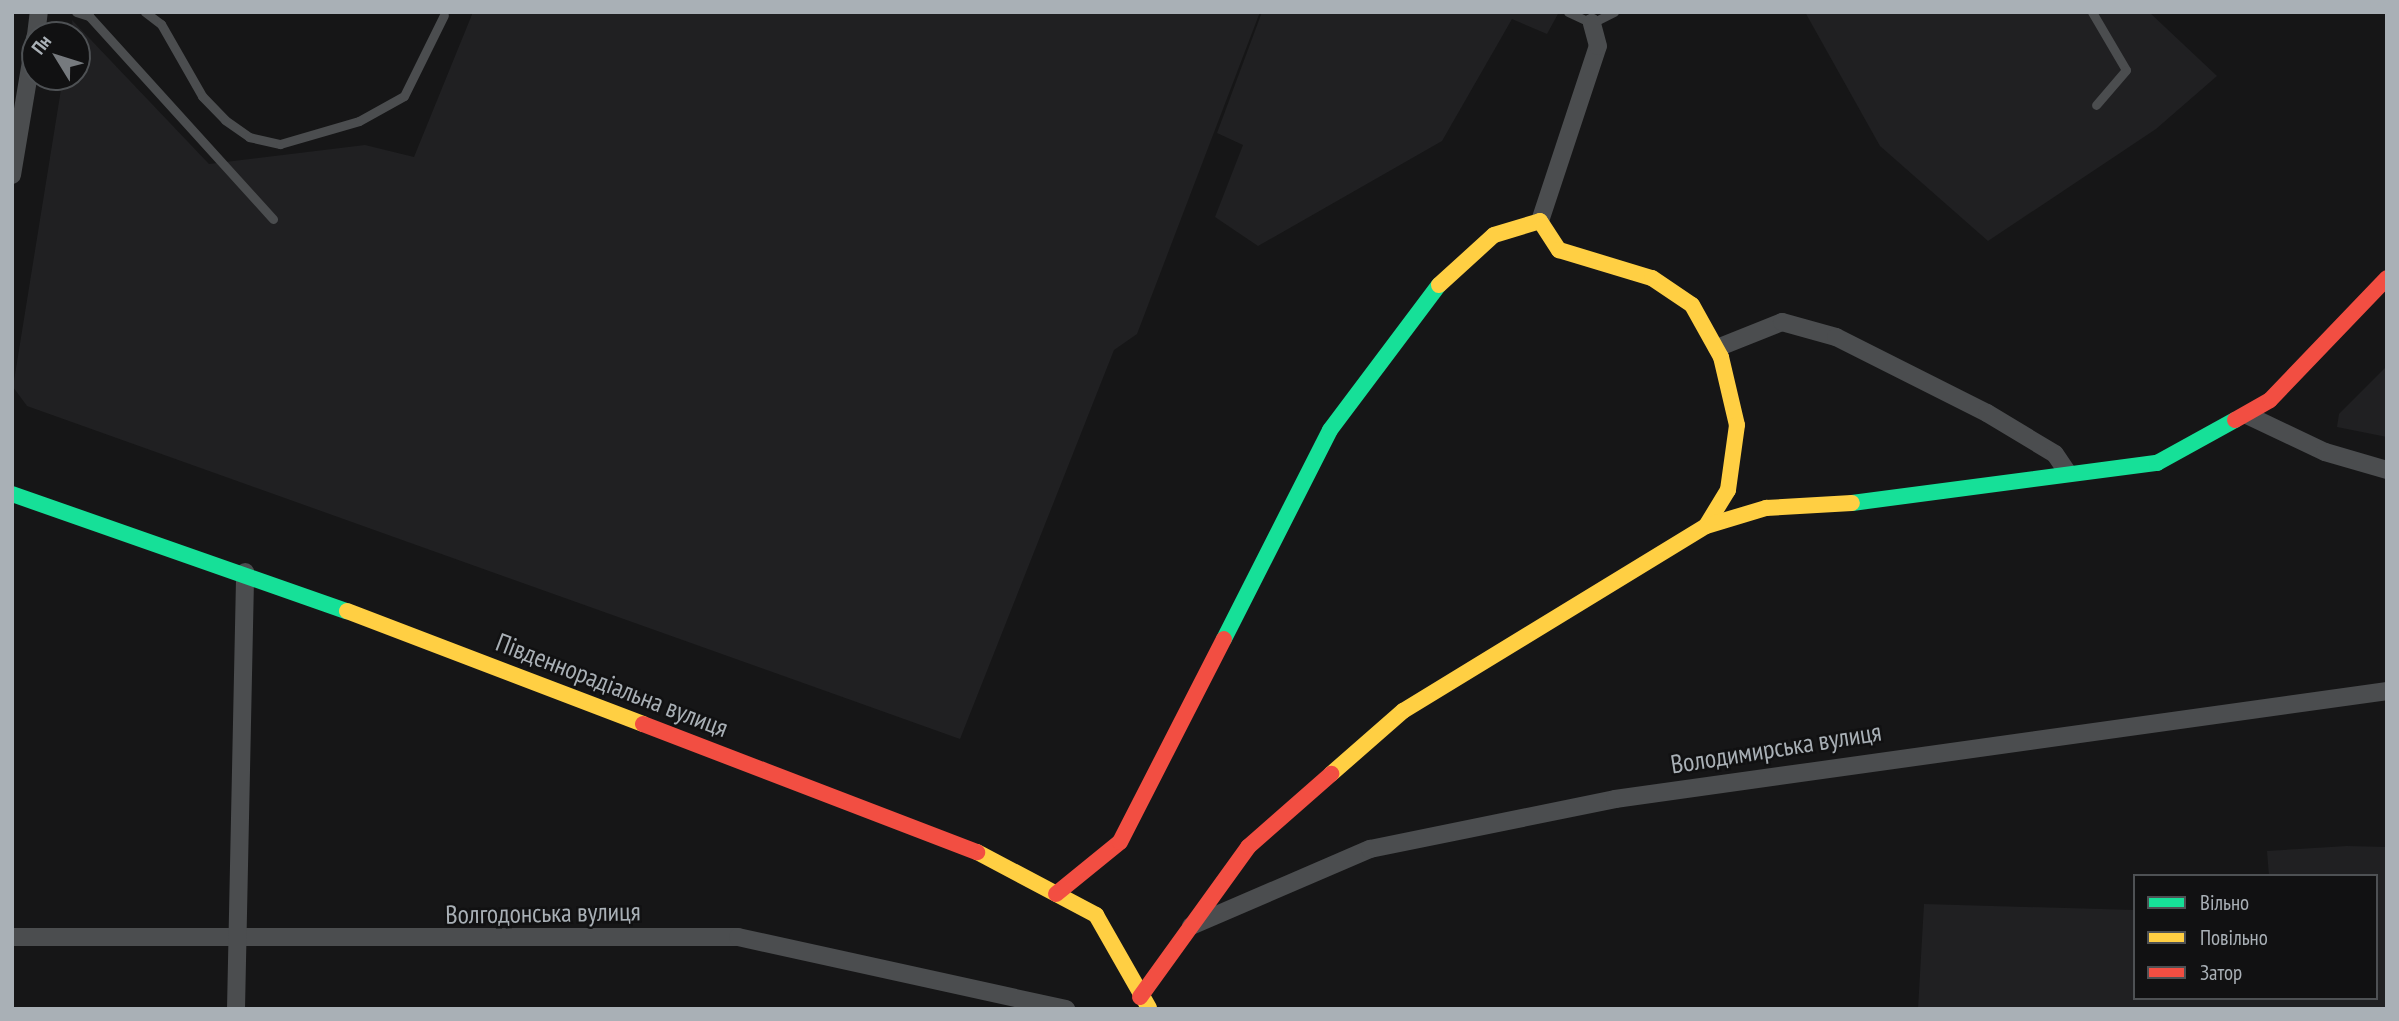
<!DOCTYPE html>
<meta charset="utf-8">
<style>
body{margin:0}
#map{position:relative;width:2399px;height:1021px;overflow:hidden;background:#161617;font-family:"PT Sans Narrow",sans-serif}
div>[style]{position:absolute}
.built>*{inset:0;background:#202022}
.lane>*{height:9px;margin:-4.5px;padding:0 4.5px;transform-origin:4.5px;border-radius:4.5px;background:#4b4d4f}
.street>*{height:18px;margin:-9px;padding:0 9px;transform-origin:9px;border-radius:9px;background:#4b4d4f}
.fast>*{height:16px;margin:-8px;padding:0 8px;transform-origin:8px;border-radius:8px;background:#16e098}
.slow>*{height:16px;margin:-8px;padding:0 8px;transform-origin:8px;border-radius:8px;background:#ffcf43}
.jam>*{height:16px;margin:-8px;padding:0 8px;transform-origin:8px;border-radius:8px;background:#f24e42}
span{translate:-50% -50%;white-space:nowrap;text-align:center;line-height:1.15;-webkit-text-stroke:5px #111112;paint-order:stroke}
.street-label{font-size:26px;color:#a9b0b6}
.frame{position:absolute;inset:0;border:14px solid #a9b0b6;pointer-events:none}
.legend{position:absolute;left:2133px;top:874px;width:245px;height:126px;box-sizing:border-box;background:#111112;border:2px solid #4e5154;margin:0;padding:9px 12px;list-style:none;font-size:21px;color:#a9b0b6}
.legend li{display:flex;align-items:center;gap:14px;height:35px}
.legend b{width:35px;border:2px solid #4e5154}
.north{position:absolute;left:21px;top:21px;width:70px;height:70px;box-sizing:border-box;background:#111112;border:2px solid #4e5154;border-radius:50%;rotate:308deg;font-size:19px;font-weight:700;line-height:28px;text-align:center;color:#a9b0b6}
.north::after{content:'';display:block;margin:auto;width:24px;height:32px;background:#767a7e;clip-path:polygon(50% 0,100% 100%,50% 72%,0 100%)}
</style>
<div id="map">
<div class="built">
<i style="clip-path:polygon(473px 12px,1260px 12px,1137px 334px,1114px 350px,960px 739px,27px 406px,13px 387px,63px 77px,77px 77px,72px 20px,209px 164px,365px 145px,414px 157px)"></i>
<i style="clip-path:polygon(1262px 12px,1559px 12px,1547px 34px,1512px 19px,1442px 141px,1258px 246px,1215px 217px,1243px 145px,1217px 133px)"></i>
<i style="clip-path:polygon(1805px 12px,2149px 12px,2217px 76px,2156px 129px,1988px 241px,1880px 146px)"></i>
<i style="clip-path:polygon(2387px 366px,2387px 437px,2337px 427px,2339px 414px)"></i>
<i style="clip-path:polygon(2347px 846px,2387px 847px,2387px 1009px,1918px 1009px,1924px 904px,2135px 910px,2135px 998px,2376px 998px,2376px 876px,2269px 876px,2267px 851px)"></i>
</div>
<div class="lane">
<i style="left:76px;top:12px;width:14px;rotate:17deg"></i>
<i style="left:89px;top:16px;width:274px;rotate:47.8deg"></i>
<i style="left:145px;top:12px;width:20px;rotate:37deg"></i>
<i style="left:161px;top:24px;width:83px;rotate:60.3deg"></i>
<i style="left:202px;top:96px;width:33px;rotate:46deg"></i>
<i style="left:225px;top:120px;width:29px;rotate:35deg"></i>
<i style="left:249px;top:137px;width:32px;rotate:13deg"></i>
<i style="left:280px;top:144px;width:82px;rotate:-16.2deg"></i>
<i style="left:359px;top:121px;width:51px;rotate:-29.1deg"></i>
<i style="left:404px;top:96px;width:90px;rotate:-63.7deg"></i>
<i style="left:1568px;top:12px;width:26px;rotate:25deg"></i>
<i style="left:1592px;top:23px;width:25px;rotate:-27deg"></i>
<i style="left:2092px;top:12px;width:67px;rotate:59.6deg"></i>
<i style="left:2126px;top:70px;width:46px;rotate:130.6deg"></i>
</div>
<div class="street">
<i style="left:36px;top:35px;width:23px;rotate:-83deg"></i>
<i style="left:12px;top:175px;width:139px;rotate:-80.5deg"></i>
<i style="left:1540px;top:221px;width:184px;rotate:-71.7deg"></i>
<i style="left:1598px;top:46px;width:24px;rotate:-105deg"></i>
<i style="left:1717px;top:348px;width:70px;rotate:-21.8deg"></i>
<i style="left:1782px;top:322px;width:56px;rotate:15.5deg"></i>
<i style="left:1836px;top:337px;width:169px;rotate:26.7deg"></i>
<i style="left:1987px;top:413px;width:79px;rotate:31.1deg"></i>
<i style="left:2055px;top:454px;width:22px;rotate:56deg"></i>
<i style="left:2247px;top:415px;width:86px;rotate:25.4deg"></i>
<i style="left:2325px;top:452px;width:65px;rotate:16.2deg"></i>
<i style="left:1191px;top:926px;width:195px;rotate:-23.3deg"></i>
<i style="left:1370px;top:849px;width:250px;rotate:-11.5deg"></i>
<i style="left:1615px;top:799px;width:780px;rotate:-7.96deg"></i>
<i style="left:12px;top:937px;width:726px"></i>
<i style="left:738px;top:937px;width:336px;rotate:12.4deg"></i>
<i style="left:236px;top:1009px;width:437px;rotate:-88.8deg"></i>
</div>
<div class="fast">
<i style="left:12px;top:494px;width:355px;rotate:19.3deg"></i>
<i style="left:1852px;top:503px;width:308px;rotate:-7.5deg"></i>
<i style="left:2157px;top:463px;width:89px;rotate:-28.9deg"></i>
<i style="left:1224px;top:639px;width:234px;rotate:-63.1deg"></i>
<i style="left:1330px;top:430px;width:181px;rotate:-53.1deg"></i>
</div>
<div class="slow">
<i style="left:1439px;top:285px;width:74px;rotate:-42.3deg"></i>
<i style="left:1494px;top:235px;width:48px;rotate:-16.9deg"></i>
<i style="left:1540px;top:221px;width:35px;rotate:57deg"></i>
<i style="left:1559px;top:250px;width:97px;rotate:16.8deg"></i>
<i style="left:1652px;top:278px;width:48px;rotate:34deg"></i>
<i style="left:1692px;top:305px;width:60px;rotate:60.9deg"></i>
<i style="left:1721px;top:357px;width:70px;rotate:76.8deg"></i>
<i style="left:1737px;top:425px;width:66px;rotate:97.9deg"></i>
<i style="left:1728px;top:490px;width:42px;rotate:121.4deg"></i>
<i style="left:347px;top:611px;width:317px;rotate:20.9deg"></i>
<i style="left:1331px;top:774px;width:96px;rotate:-41.2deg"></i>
<i style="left:1403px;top:711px;width:355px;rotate:-31.4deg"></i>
<i style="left:1706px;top:526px;width:63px;rotate:-16.7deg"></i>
<i style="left:1766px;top:508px;width:86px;rotate:-3.3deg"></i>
<i style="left:977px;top:852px;width:135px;rotate:27.9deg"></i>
<i style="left:1096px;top:915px;width:107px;rotate:60.3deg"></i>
</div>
<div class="jam">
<i style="left:2235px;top:420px;width:40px;rotate:-29.7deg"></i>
<i style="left:2270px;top:400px;width:169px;rotate:-46.2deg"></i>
<i style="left:643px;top:724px;width:358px;rotate:21deg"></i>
<i style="left:1056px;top:894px;width:82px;rotate:-39.1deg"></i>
<i style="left:1120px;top:842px;width:228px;rotate:-62.9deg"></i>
<i style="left:1140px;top:997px;width:185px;rotate:-54.2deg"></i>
<i style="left:1248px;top:847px;width:111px;rotate:-41.3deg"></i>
</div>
<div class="street-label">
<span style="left:612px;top:685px;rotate:21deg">Південнорадіальна вулиця</span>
<span style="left:1776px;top:748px;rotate:-9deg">Володимирська вулиця</span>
<span style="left:543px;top:913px;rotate:-1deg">Волгодонська вулиця</span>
</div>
<div class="frame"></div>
<ul class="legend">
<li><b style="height:9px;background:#16e098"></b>Вільно</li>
<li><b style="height:9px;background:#ffcf43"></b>Повільно</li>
<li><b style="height:9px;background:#f24e42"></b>Затор</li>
</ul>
<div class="north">Пн</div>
</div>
